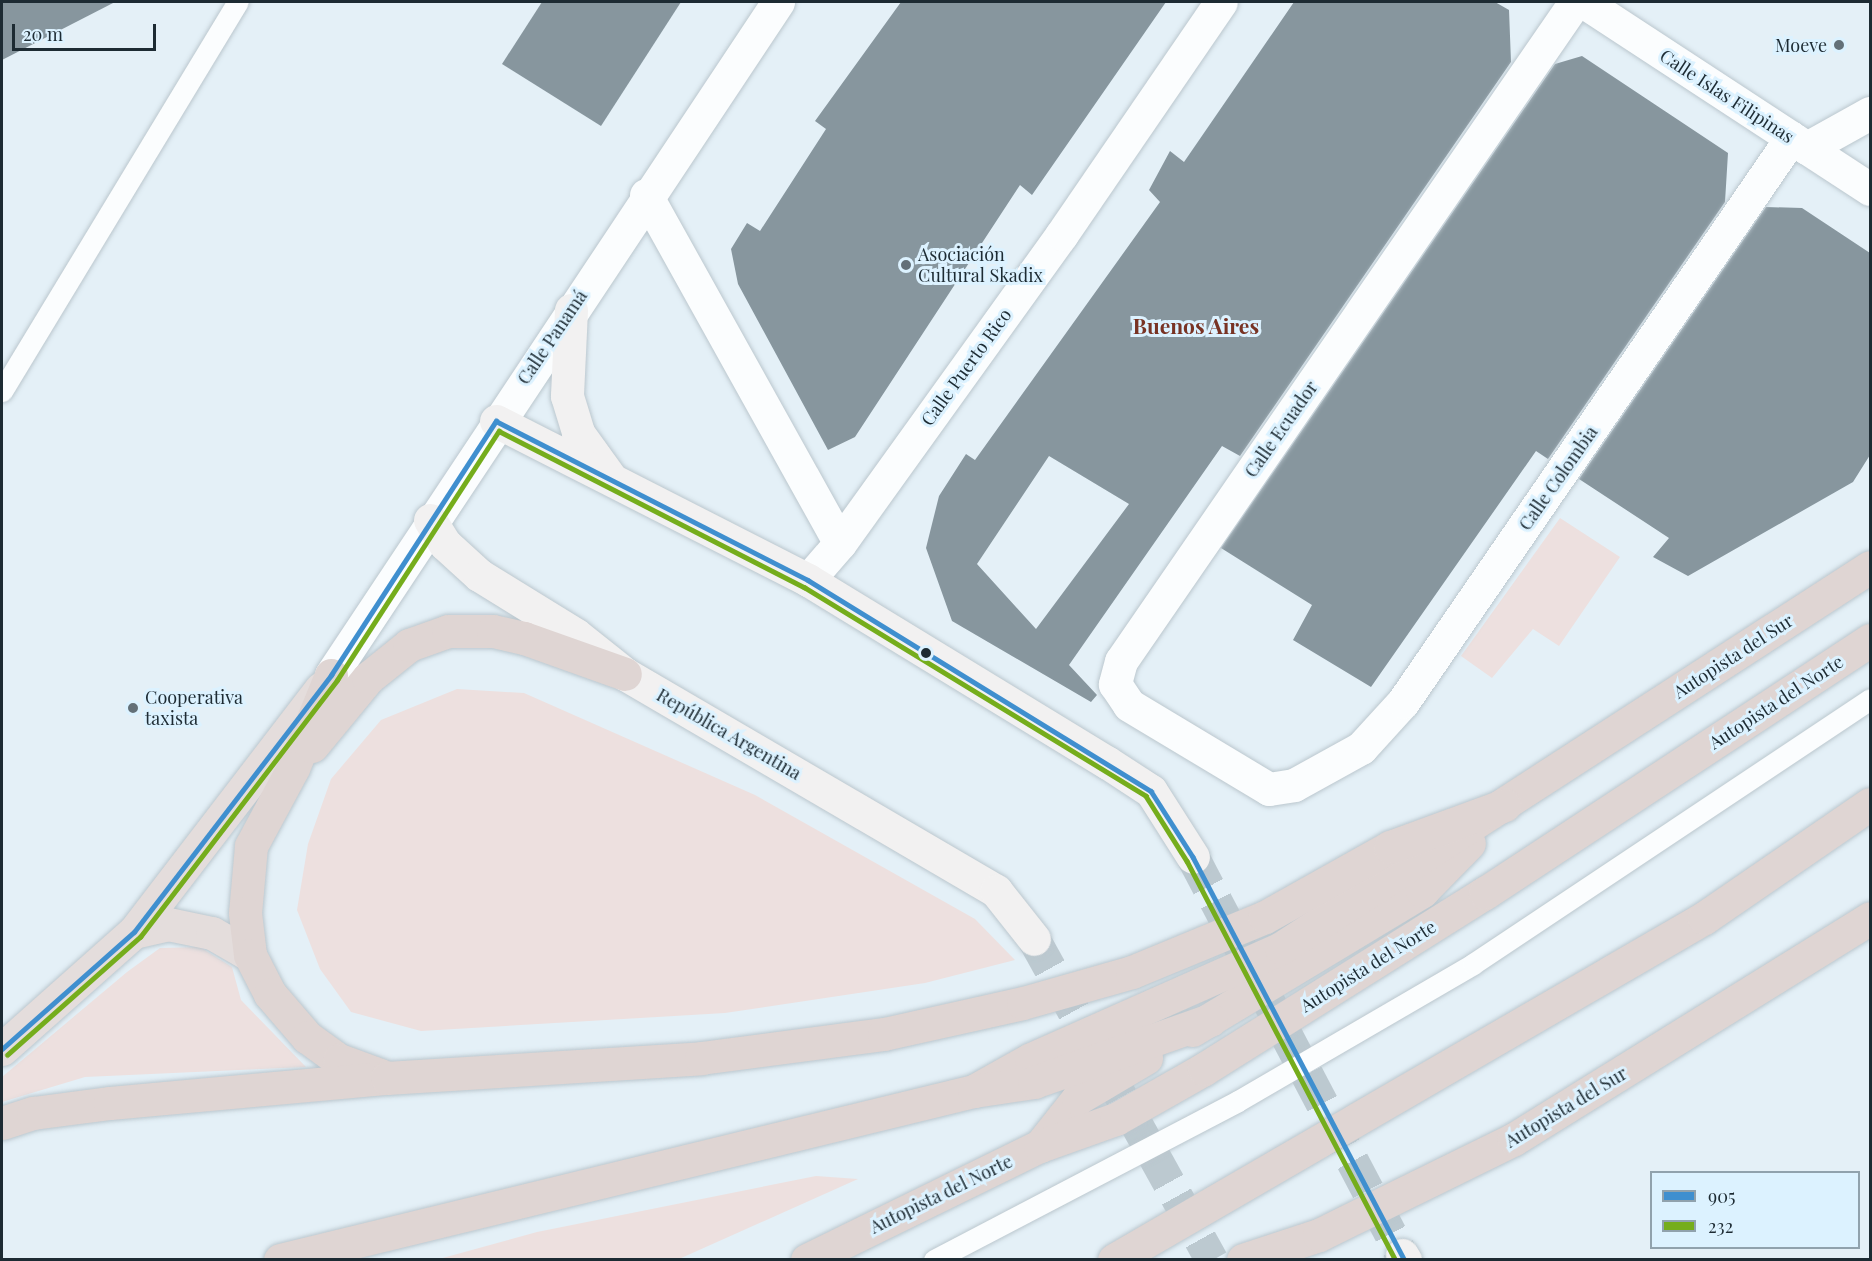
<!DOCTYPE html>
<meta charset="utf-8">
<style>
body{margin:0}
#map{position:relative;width:1872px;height:1261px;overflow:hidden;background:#e4f0f7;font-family:"Playfair Display",serif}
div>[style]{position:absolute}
.green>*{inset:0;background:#ede0df}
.building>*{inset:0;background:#87969e}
.secondary-tunnel>*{height:33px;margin-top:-16.5px;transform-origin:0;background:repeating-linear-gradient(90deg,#bcc9d0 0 33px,transparent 0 49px)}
.roads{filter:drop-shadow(0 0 2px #bbc7ce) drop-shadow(0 0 2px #bbc7ce)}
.service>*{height:21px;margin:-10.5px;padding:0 10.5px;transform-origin:10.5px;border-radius:10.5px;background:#fbfdfe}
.minor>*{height:33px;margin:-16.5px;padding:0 16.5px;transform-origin:16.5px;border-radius:16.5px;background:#fbfdfe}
.tertiary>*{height:33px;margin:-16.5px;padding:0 16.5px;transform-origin:16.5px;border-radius:16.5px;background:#fbfdfe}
.secondary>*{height:33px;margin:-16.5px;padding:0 16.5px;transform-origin:16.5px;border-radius:16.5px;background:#f2f1f1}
.trunk>*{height:33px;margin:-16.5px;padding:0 16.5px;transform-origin:16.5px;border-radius:16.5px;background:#e4dddc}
.motorway>*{height:33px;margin:-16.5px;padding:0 16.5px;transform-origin:16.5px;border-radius:16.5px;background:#dfd5d3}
.bus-1>*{height:4.5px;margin:-2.25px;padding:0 2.25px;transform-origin:2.25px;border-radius:2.25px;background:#3f8fcf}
.bus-2>*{height:4.5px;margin:-2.25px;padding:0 2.25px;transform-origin:2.25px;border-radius:2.25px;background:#75ad1c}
.dots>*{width:16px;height:16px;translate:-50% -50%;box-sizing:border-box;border:3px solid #dcf2ff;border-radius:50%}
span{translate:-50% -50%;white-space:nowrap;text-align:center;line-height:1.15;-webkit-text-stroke:6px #dcf2ff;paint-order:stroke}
.poi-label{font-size:18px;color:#1d2b33}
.right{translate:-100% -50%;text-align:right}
.left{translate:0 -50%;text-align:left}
.street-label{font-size:18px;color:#1d2b33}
.quarter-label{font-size:21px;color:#783324;font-weight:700}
.frame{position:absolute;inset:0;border:3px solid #1d2b33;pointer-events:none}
.legend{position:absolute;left:1650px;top:1171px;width:210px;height:78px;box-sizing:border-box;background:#dcf2ff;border:2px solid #90a2ad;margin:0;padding:8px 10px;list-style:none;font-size:18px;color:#1d2b33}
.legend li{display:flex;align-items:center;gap:12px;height:30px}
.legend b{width:30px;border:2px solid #90a2ad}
.scale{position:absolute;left:12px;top:24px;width:144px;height:27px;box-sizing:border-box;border:3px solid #1d2b33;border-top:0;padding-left:8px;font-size:18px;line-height:21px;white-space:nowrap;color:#1d2b33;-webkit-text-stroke:4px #dcf2ff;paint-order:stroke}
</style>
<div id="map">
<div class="green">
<i style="clip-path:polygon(1560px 518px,1620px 557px,1559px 646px,1533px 629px,1492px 678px,1461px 656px)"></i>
<i style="clip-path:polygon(457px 689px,524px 693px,755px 795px,975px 919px,1015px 960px,925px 983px,725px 1013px,421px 1031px,351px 1012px,320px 969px,297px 910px,308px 844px,331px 779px,381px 720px)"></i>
<i style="clip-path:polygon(200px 947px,232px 967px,241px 1000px,306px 1067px,85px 1077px,2px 1102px,2px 1077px,127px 972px,160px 948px)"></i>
<i style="clip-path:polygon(816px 1176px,858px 1179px,679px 1259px,439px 1259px,537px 1232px)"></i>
</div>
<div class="building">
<i style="clip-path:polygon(2px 2px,115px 2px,2px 60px)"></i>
<i style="clip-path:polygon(542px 2px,681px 2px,601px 126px,502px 64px)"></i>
<i style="clip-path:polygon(901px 2px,1166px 2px,1032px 195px,1020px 185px,855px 437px,828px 450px,738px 284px,731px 249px,747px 223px,760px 231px,826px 129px,815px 121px)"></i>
<i style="clip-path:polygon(evenodd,1294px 2px,1495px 2px,1509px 10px,1511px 62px,1240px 456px,1222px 446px,1069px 665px,1097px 695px,1091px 702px,952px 621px,926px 548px,939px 496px,966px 454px,975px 460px,1160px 202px,1149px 190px,1170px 151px,1184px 162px,1294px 2px,1049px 456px,1129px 504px,1036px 629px,977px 564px,1049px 456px)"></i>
<i style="clip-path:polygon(1582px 56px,1728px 153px,1725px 202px,1548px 459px,1536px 451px,1371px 687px,1293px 640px,1312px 605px,1221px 548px,1555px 64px)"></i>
<i style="clip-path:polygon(1766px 207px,1802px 208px,1870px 253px,1870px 455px,1853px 482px,1688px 576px,1653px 557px,1669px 538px,1579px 479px)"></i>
</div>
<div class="secondary-tunnel">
<i style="left:1193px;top:857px;width:450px;rotate:62.3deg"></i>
<i style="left:1034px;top:939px;width:367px;rotate:61deg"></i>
</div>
<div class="roads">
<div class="service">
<i style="left:2px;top:391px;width:455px;rotate:-58.8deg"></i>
<i style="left:934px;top:1260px;width:343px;rotate:-27.6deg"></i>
<i style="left:1238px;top:1101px;width:272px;rotate:-30.2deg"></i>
<i style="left:1473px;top:964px;width:477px;rotate:-33.7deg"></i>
</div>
<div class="minor">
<i style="left:1575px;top:2px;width:800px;rotate:124.56deg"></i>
<i style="left:1121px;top:661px;width:24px;rotate:105deg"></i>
<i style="left:1115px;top:684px;width:25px;rotate:56deg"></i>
<i style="left:1129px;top:705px;width:163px;rotate:31deg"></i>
<i style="left:1269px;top:789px;width:25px;rotate:-9deg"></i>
<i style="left:1294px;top:785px;width:77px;rotate:-28.9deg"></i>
<i style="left:1361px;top:748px;width:62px;rotate:-47.6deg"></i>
<i style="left:1403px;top:702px;width:685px;rotate:-55.47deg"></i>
<i style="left:1807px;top:148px;width:75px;rotate:33.1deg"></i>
<i style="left:646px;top:195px;width:398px;rotate:60.9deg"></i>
<i style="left:808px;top:580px;width:49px;rotate:-49.1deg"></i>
<i style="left:840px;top:543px;width:380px;rotate:-54.3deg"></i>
<i style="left:1062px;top:234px;width:281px;rotate:-55.6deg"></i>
</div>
<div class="tertiary">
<i style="left:1584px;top:2px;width:267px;rotate:33.2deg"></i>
<i style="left:1807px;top:148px;width:72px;rotate:-29.1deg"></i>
<i style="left:331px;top:675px;width:808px;rotate:-56.41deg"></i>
</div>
<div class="secondary">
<i style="left:571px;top:310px;width:86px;rotate:92.7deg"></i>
<i style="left:567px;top:396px;width:39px;rotate:73deg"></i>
<i style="left:578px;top:433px;width:53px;rotate:54.2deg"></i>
<i style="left:496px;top:421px;width:350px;rotate:27deg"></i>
<i style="left:808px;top:580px;width:351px;rotate:31.4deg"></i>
<i style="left:1108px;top:763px;width:51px;rotate:33.1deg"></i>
<i style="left:1151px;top:791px;width:78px;rotate:57.5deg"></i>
<i style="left:430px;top:520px;width:28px;rotate:58deg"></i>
<i style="left:445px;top:544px;width:46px;rotate:42.4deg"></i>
<i style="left:479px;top:575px;width:114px;rotate:31.7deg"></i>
<i style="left:576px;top:635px;width:63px;rotate:38.5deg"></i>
<i style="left:625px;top:674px;width:430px;rotate:30.3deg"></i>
<i style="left:996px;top:891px;width:61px;rotate:51.6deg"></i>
<i style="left:1402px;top:1255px;width:6px;rotate:59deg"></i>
</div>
<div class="trunk">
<i style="left:134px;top:932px;width:35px;rotate:-13deg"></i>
<i style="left:168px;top:924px;width:45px;rotate:11.6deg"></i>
<i style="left:212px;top:933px;width:44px;rotate:30.1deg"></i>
<i style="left:2px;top:1049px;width:176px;rotate:-41.6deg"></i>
<i style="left:134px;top:932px;width:307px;rotate:-52.5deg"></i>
</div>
<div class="motorway">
<i style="left:331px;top:675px;width:100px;rotate:112.2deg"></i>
<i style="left:293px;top:768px;width:89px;rotate:118.3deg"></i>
<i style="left:251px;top:846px;width:67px;rotate:95.1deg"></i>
<i style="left:245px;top:913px;width:42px;rotate:83.2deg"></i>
<i style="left:250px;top:955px;width:44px;rotate:62.9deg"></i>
<i style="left:270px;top:994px;width:57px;rotate:49.3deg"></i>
<i style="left:307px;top:1037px;width:39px;rotate:36deg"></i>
<i style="left:339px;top:1060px;width:44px;rotate:20.1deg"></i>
<i style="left:312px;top:746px;width:88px;rotate:-50.5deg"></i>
<i style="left:368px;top:678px;width:53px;rotate:-38.8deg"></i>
<i style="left:409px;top:645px;width:41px;rotate:-19.7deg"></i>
<i style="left:448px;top:631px;width:45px"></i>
<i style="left:493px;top:631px;width:32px;rotate:13deg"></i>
<i style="left:524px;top:638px;width:107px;rotate:19.6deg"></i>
<i style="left:1192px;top:1030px;width:269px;rotate:-31.1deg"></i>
<i style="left:1422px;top:891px;width:67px;rotate:-45.6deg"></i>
<i style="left:974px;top:1091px;width:65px;rotate:-29.3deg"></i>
<i style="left:1031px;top:1059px;width:274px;rotate:-23.9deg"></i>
<i style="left:1281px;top:948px;width:701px;rotate:-32.9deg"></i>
<i style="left:2px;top:1123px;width:33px;rotate:-18deg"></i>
<i style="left:33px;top:1113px;width:78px;rotate:-7.4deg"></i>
<i style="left:110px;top:1103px;width:278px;rotate:-5.2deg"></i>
<i style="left:387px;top:1078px;width:315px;rotate:-3.6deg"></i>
<i style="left:701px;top:1058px;width:185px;rotate:-7.5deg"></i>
<i style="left:884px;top:1034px;width:142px;rotate:-12.6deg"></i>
<i style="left:1023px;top:1003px;width:113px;rotate:-15.9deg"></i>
<i style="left:1132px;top:972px;width:144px;rotate:-22.5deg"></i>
<i style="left:1265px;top:917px;width:143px;rotate:-29.2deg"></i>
<i style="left:1390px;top:847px;width:122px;rotate:-20.1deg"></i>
<i style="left:1040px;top:1146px;width:61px;rotate:-51.6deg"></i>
<i style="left:1078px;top:1098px;width:79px;rotate:-30.5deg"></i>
<i style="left:280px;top:1260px;width:714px;rotate:-13.69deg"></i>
<i style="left:974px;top:1091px;width:61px;rotate:-8.5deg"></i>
<i style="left:1034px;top:1082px;width:187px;rotate:-19.4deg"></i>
<i style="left:807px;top:1260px;width:259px;rotate:-26.1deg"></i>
<i style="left:1040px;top:1146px;width:81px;rotate:-19.6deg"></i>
<i style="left:1116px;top:1119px;width:101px;rotate:-29.6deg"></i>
<i style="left:1204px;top:1069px;width:332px;rotate:-32.1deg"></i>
<i style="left:1485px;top:893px;width:461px;rotate:-33.3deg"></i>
<i style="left:1114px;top:1260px;width:682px;rotate:-30.1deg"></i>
<i style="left:1704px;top:918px;width:201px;rotate:-34.5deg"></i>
<i style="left:1243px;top:1260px;width:80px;rotate:-18.2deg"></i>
<i style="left:1319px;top:1235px;width:217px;rotate:-26.2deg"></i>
<i style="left:1514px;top:1139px;width:419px;rotate:-31.8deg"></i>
</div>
</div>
<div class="bus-1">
<i style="left:496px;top:421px;width:350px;rotate:27deg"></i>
<i style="left:808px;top:580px;width:403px;rotate:31.6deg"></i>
<i style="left:1151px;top:791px;width:78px;rotate:57.5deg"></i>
<i style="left:1193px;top:857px;width:455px;rotate:62.3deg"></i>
<i style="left:2px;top:1049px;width:176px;rotate:-41.6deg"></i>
<i style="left:134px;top:932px;width:324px;rotate:-52.5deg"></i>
<i style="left:331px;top:675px;width:303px;rotate:-57deg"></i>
</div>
<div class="bus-2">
<i style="left:7px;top:1055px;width:178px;rotate:-41.6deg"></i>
<i style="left:140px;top:937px;width:324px;rotate:-52.5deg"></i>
<i style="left:337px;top:680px;width:297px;rotate:-57deg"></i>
<i style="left:499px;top:431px;width:343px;rotate:27.1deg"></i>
<i style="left:804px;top:587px;width:401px;rotate:31.4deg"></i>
<i style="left:1146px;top:796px;width:77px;rotate:57.8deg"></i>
<i style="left:1187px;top:861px;width:450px;rotate:62.4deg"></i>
</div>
<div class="dots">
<i style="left:1839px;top:45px;background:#637078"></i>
<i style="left:906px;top:265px;background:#637078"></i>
<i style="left:926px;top:653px;background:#1d2b33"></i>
<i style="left:133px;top:708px;background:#637078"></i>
</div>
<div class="poi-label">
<span class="right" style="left:1827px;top:45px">Moeve</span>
<span class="left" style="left:918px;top:265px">Asociación<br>Cultural Skadix</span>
<span class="left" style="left:145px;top:708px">Cooperativa<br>taxista</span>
</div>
<div class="street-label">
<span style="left:1727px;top:96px;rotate:33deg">Calle Islas Filipinas</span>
<span style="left:552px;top:337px;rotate:-56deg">Calle Panamá</span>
<span style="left:966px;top:367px;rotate:-54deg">Calle Puerto Rico</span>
<span style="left:1281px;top:429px;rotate:-55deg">Calle Ecuador</span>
<span style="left:1558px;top:478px;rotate:-55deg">Calle Colombia</span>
<span style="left:1733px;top:656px;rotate:-33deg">Autopista del Sur</span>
<span style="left:1776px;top:702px;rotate:-33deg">Autopista del Norte</span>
<span style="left:729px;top:734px;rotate:30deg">República Argentina</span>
<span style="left:1368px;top:966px;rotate:-32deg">Autopista del Norte</span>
<span style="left:1566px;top:1107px;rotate:-31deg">Autopista del Sur</span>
<span style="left:941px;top:1194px;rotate:-26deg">Autopista del Norte</span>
</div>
<div class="quarter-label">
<span style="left:1196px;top:325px">Buenos Aires</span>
</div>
<div class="frame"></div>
<ul class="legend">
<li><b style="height:8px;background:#3f8fcf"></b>905</li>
<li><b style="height:8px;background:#75ad1c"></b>232</li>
</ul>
<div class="scale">20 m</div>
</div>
